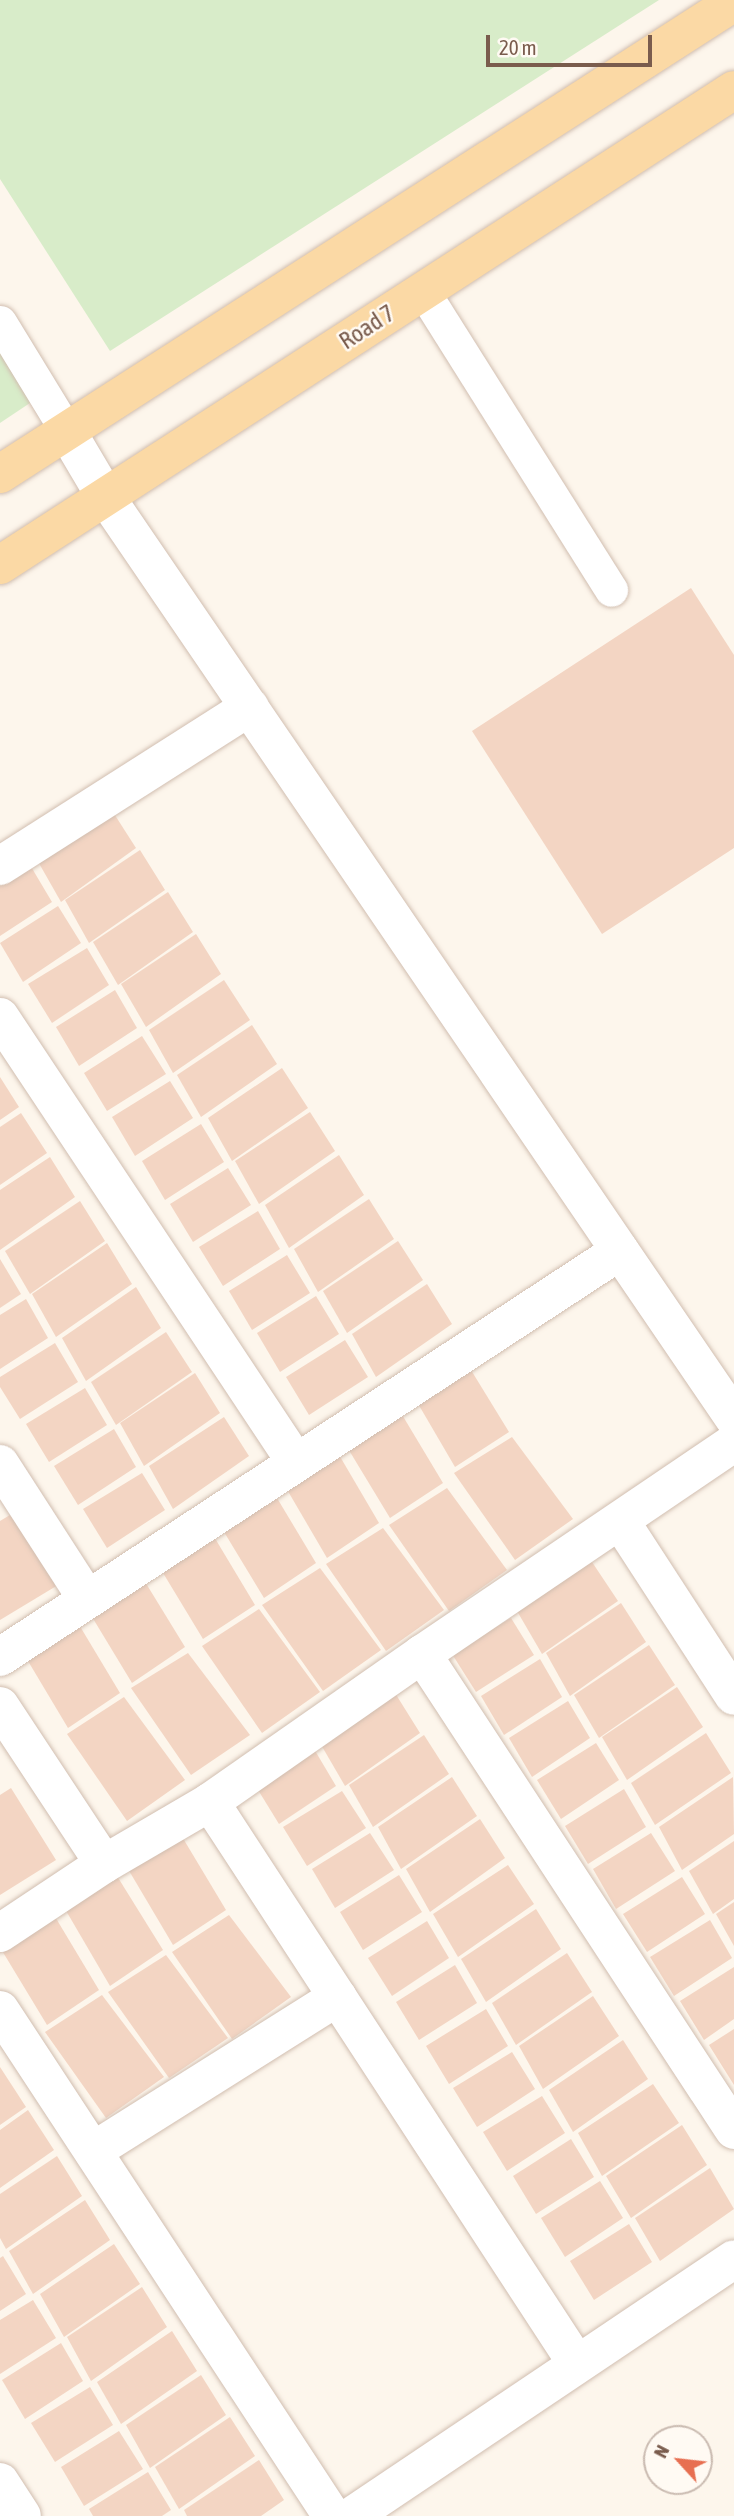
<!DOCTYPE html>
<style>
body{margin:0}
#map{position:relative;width:734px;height:2516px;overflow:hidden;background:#fdf6ec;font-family:"Asap Condensed",sans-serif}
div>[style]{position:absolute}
.green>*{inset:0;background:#d8ecc9}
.building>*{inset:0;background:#f3d5c3}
.roads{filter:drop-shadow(0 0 2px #d1beb0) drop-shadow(0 0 2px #d1beb0)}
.lane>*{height:33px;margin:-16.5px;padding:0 16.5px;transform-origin:16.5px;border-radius:16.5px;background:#fff}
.street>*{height:38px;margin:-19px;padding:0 19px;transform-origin:19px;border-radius:19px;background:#fff}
.primary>*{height:38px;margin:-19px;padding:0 19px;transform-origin:19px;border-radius:19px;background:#fbd9a5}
span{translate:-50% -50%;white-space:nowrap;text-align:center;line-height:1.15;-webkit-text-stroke:5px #fffaf3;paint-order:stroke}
.street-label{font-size:24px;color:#7a5c4d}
.north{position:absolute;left:643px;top:2425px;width:70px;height:70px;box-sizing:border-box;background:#fffaf3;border:2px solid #cabbb1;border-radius:50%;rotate:297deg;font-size:19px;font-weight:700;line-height:28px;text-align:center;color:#7a5c4d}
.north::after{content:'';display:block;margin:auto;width:24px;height:32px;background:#e76f51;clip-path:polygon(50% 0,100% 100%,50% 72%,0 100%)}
.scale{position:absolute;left:486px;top:35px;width:166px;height:32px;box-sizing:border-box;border:4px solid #7a5c4d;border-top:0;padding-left:9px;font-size:21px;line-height:24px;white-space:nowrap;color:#7a5c4d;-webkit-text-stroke:5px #fffaf3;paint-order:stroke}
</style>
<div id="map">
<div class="green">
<i style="clip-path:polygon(0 0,659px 0,110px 351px,0 179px)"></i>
<i style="clip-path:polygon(0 335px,39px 397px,0 423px)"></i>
</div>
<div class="building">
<i style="clip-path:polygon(691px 588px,734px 655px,734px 848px,602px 934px,472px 731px)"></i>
<i style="clip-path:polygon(111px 809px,136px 848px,61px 902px,36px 858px)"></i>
<i style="clip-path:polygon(140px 850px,165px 890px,89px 943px,65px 900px)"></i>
<i style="clip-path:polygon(30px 865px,52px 902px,0 936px,0 883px)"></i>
<i style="clip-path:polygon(168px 892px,193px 932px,118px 985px,93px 942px)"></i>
<i style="clip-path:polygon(58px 906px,81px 943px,23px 982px,0 943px)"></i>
<i style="clip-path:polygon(196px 934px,221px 974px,146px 1027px,121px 984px)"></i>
<i style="clip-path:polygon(87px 948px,109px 985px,52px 1023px,28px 984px)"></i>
<i style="clip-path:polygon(224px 980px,250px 1020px,173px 1073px,149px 1030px)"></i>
<i style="clip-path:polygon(115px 990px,137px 1028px,79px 1066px,56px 1027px)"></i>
<i style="clip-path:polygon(252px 1025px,277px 1064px,201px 1117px,177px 1075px)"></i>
<i style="clip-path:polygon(142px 1036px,166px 1074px,107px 1111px,84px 1073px)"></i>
<i style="clip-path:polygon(282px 1068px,308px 1108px,232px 1161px,208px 1118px)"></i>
<i style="clip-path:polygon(0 1077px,19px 1107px,0 1120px)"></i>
<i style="clip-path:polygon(170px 1081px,193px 1118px,135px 1156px,112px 1117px)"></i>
<i style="clip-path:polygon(310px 1112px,335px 1151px,259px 1204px,235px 1161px)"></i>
<i style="clip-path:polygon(21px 1113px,47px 1153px,0 1185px,0 1127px)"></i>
<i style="clip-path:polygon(201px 1124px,224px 1162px,165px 1200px,142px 1161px)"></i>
<i style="clip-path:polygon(339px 1155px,364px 1195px,289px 1248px,265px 1205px)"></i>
<i style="clip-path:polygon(50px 1157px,75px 1197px,0 1250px,0 1190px)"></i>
<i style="clip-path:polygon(228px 1168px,251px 1205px,193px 1242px,170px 1204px)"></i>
<i style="clip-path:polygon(369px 1199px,394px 1239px,318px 1292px,294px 1249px)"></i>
<i style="clip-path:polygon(80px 1201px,105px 1241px,30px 1294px,5px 1251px)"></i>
<i style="clip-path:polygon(258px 1211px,280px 1249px,223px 1286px,199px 1247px)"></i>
<i style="clip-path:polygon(398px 1241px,423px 1280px,347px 1333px,323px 1291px)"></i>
<i style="clip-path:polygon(107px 1243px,132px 1284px,56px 1337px,32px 1294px)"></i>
<i style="clip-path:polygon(287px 1255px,310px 1293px,252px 1330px,229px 1291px)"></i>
<i style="clip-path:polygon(0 1259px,21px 1294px,0 1308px)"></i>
<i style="clip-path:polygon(427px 1284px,452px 1324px,376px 1377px,352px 1334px)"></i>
<i style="clip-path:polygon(136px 1287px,161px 1328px,86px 1381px,62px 1338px)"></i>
<i style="clip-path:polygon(316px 1296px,339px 1334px,280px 1372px,257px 1333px)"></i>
<i style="clip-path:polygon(26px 1299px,48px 1338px,0 1369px,0 1315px)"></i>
<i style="clip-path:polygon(166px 1332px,192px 1372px,116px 1425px,91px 1382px)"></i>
<i style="clip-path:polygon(345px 1340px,368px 1377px,309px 1415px,286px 1377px)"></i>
<i style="clip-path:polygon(55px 1343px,78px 1382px,20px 1419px,0 1387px,0 1377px)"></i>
<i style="clip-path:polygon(463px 1357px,509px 1432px,455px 1467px,410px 1390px)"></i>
<i style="clip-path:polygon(195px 1373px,220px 1413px,144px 1466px,120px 1423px)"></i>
<i style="clip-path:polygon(85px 1388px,107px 1425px,49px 1462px,26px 1424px)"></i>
<i style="clip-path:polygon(398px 1408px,443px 1483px,390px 1518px,344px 1442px)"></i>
<i style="clip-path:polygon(224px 1417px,249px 1456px,173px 1509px,149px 1466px)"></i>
<i style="clip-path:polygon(114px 1429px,136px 1467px,78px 1505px,54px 1466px)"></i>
<i style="clip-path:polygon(512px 1437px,573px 1519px,515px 1560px,454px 1473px)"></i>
<i style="clip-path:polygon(335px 1448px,379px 1523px,327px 1558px,282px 1481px)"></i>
<i style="clip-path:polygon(142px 1473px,165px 1510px,107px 1548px,83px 1509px)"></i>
<i style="clip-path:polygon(271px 1488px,316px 1563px,264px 1598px,218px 1522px)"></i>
<i style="clip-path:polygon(447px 1488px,507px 1570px,449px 1611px,389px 1525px)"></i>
<i style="clip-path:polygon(15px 1512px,58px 1585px,0 1620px,0 1521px)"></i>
<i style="clip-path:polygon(383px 1528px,444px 1610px,386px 1651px,326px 1564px)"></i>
<i style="clip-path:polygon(210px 1530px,255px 1605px,203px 1639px,157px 1563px)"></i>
<i style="clip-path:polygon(592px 1562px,618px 1601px,542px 1654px,517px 1611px)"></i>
<i style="clip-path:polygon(320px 1568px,381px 1650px,323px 1691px,262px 1605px)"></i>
<i style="clip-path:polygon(139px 1572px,185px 1647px,132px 1683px,86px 1607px)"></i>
<i style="clip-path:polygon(621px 1603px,646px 1642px,570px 1696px,546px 1653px)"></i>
<i style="clip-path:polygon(259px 1609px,320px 1692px,262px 1733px,202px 1646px)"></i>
<i style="clip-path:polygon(75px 1618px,120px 1693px,68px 1728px,22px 1651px)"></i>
<i style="clip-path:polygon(511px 1618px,534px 1655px,476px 1692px,452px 1654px)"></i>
<i style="clip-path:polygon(649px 1645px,675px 1685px,599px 1738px,574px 1695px)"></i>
<i style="clip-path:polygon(188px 1653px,250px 1735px,191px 1775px,131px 1688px)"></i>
<i style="clip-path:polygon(540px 1659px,562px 1697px,504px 1735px,481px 1696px)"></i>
<i style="clip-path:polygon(677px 1687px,703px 1727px,627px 1780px,602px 1737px)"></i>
<i style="clip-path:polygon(395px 1693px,420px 1733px,345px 1786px,320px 1743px)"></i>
<i style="clip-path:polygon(124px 1697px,185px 1780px,127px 1821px,67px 1734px)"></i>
<i style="clip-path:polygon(568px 1701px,590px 1738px,532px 1777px,509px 1738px)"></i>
<i style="clip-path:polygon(706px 1733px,731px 1773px,655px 1825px,631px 1783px)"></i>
<i style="clip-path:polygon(424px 1735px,449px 1774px,373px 1827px,349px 1785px)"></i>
<i style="clip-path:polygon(596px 1743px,619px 1780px,561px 1819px,537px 1780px)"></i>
<i style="clip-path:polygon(314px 1749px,336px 1786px,279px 1824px,255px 1785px)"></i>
<i style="clip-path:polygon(452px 1777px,477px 1816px,401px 1869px,378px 1827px)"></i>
<i style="clip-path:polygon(733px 1777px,734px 1834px,682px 1870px,659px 1827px)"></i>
<i style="clip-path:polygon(11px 1788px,56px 1860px,0 1895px,0 1795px)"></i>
<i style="clip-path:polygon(624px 1789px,646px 1827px,588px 1864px,565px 1826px)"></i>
<i style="clip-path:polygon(342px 1791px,366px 1828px,307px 1866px,283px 1827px)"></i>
<i style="clip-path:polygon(480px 1819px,505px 1858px,430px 1912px,406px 1869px)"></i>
<i style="clip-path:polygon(370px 1833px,394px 1870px,335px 1908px,312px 1869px)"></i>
<i style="clip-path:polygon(651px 1833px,675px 1871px,616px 1909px,593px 1869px)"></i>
<i style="clip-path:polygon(181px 1835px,226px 1910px,173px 1945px,128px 1869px)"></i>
<i style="clip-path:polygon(734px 1841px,734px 1899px,713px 1914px,689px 1871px)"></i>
<i style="clip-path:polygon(508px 1865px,534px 1904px,458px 1957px,433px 1914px)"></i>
<i style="clip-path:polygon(399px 1875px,422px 1912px,363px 1950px,340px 1912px)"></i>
<i style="clip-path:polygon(117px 1876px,163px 1950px,110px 1986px,65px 1909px)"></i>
<i style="clip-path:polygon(682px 1877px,705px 1914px,647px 1952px,623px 1914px)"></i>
<i style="clip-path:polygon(734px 1902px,734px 1946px,716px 1914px)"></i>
<i style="clip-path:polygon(536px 1909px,561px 1949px,486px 2002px,461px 1959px)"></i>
<i style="clip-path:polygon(54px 1915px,99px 1990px,47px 2025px,1px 1949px)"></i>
<i style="clip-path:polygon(229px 1915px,291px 1997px,232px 2039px,172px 1952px)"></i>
<i style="clip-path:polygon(710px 1920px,732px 1958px,674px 1996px,650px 1957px)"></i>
<i style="clip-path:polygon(427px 1921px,449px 1958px,392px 1996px,368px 1958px)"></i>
<i style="clip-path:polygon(567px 1953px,592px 1992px,516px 2045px,492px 2003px)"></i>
<i style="clip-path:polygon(166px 1955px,228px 2038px,169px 2078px,108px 1992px)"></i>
<i style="clip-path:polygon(455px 1965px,477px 2003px,419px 2040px,396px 2002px)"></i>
<i style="clip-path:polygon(734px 1967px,734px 2019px,704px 2040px,680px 2001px)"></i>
<i style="clip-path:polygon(102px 1995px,164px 2077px,106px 2118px,45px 2032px)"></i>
<i style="clip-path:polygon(593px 1996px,619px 2036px,543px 2089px,519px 2046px)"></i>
<i style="clip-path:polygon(486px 2009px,508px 2046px,449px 2084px,426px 2046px)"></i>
<i style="clip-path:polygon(734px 2029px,734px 2085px,709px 2045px)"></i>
<i style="clip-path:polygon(623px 2040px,648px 2079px,573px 2132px,549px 2090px)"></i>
<i style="clip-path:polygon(512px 2052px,535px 2089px,477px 2127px,453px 2088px)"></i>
<i style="clip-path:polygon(0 2067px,26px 2107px,0 2125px)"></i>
<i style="clip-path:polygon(653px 2084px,679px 2123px,602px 2176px,578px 2133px)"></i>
<i style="clip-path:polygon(542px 2096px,565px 2133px,507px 2171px,483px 2132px)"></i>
<i style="clip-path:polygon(28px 2110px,54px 2150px,0 2188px,0 2130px)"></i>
<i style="clip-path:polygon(682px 2125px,707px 2165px,631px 2218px,606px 2176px)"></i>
<i style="clip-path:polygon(571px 2139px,594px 2177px,536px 2214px,513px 2176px)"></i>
<i style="clip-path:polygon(57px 2156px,82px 2196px,6px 2249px,0 2238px,0 2194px)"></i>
<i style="clip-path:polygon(710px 2168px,734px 2209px,660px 2261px,635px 2218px)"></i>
<i style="clip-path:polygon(600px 2181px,623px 2218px,565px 2257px,541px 2218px)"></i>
<i style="clip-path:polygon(85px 2200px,110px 2240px,33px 2294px,9px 2251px)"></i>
<i style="clip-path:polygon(629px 2224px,652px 2262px,594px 2300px,570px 2261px)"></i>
<i style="clip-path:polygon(114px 2244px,140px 2284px,64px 2337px,40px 2294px)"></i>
<i style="clip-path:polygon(3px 2256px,26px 2294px,0 2311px,0 2258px)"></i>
<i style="clip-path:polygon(142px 2287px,167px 2327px,91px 2381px,67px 2337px)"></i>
<i style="clip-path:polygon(33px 2300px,56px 2338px,0 2374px,0 2320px)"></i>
<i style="clip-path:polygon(172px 2331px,197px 2371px,121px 2424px,97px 2382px)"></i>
<i style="clip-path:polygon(61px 2343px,83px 2381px,25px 2419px,2px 2380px)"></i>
<i style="clip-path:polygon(201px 2375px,226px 2415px,150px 2468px,126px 2425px)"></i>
<i style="clip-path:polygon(90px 2387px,113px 2425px,55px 2462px,31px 2423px)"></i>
<i style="clip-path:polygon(230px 2417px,255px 2456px,179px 2509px,155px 2467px)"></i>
<i style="clip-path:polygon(119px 2431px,143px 2469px,84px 2506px,61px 2467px)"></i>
<i style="clip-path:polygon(259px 2460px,284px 2500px,261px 2516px,187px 2516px,184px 2510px)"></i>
<i style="clip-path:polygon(148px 2472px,171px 2510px,162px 2516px,93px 2516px,89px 2509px)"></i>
</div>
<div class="roads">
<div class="lane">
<i style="left:423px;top:291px;width:353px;rotate:57.8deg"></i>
<i style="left:0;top:322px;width:127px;rotate:58.6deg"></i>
</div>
<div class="street">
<i style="left:66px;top:430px;width:77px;rotate:59.4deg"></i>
<i style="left:105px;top:496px;width:1116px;rotate:55.7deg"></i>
<i style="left:0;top:866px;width:296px;rotate:-32.5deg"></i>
<i style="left:0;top:1017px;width:533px;rotate:56.4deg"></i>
<i style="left:0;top:1464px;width:161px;rotate:57.2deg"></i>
<i style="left:621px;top:1522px;width:207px;rotate:57deg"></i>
<i style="left:422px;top:1654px;width:569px;rotate:56.76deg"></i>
<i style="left:0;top:1657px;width:741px;rotate:-33.22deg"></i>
<i style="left:0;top:1706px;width:189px;rotate:56.6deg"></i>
<i style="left:210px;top:1802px;width:671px;rotate:56.85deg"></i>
<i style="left:0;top:1933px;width:125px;rotate:-33.6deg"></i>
<i style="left:104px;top:1864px;width:123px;rotate:-30.3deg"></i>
<i style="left:210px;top:1802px;width:259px;rotate:-34.9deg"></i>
<i style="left:422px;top:1654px;width:377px;rotate:-34.1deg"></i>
<i style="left:0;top:2010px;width:605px;rotate:56.73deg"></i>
<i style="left:93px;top:2151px;width:289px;rotate:-32.2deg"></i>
<i style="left:0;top:2482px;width:40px;rotate:57.1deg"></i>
<i style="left:352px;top:2516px;width:460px;rotate:-33.9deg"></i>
</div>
<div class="primary">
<i style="left:0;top:474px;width:873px;rotate:-32.74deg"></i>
<i style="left:0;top:565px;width:874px;rotate:-32.91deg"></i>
</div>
</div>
<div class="street-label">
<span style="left:367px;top:327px;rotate:-33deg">Road 7</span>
</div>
<div class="north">N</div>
<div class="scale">20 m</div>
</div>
